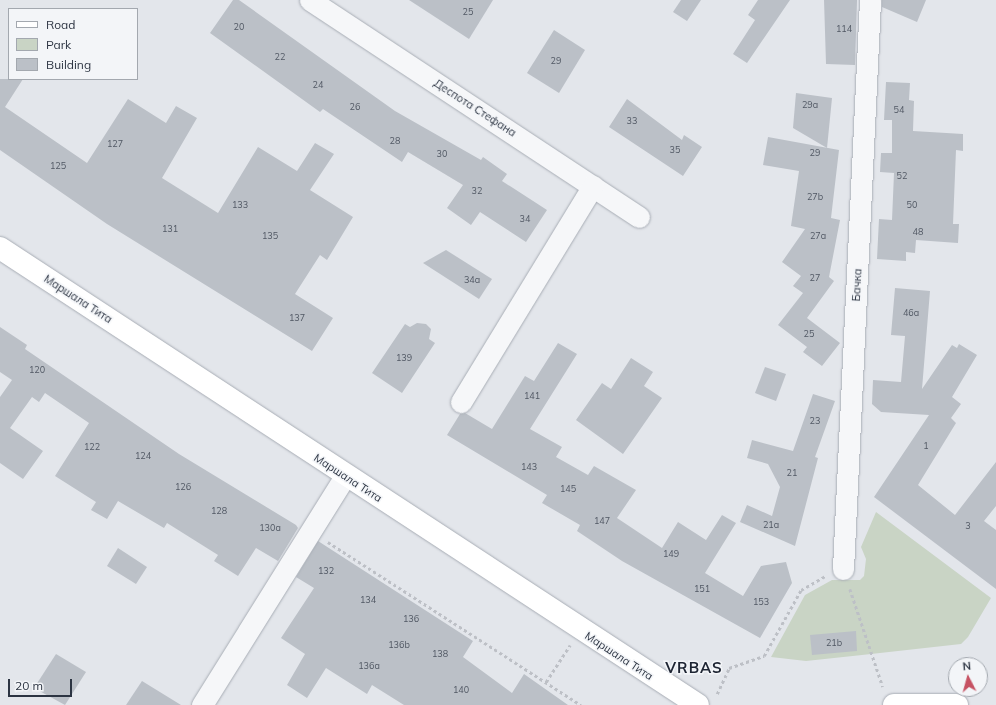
<!DOCTYPE html>
<meta charset="utf-8">
<style>
body{margin:0}
#map{position:relative;width:996px;height:705px;overflow:hidden;background:#e3e6eb;font-family:Mulish,sans-serif}
div>[style]{position:absolute}
.green>*{inset:0;background:#c9d4c5}
.building>*{inset:0;background:#bbc0c7}
.path>*{height:2.5px;margin-top:-1.25px;transform-origin:0;background:repeating-linear-gradient(90deg,#bdc0c6 0 3px,transparent 0 6px)}
.roads{filter:drop-shadow(0 0 1px #a8adb5) drop-shadow(0 0 1px #a8adb5)}
.street>*{height:21px;margin:-10.5px;padding:0 10.5px;transform-origin:10.5px;border-radius:10.5px;background:#f6f7f9}
.secondary>*{height:22px;margin:-11px;padding:0 11px;transform-origin:11px;border-radius:11px;background:#fff}
span{translate:-50% -50%;white-space:nowrap;text-align:center;line-height:1.15;-webkit-text-stroke:3px #f3f5f8;paint-order:stroke}
.number-label{font-size:9px;color:#505763}
.number-label span{-webkit-text-stroke-width:0}
.street-label{font-size:11px;color:#2c3442}
.district-label{font-size:15px;color:#1e2533;font-weight:700;letter-spacing:1px}
.legend{position:absolute;left:8px;top:8px;width:130px;height:72px;box-sizing:border-box;background:#f3f5f8;border:1px solid #a3a8af;margin:0;padding:5px 7px;list-style:none;font-size:12px;color:#2c3442}
.legend li{display:flex;align-items:center;gap:8px;height:20px}
.legend b{width:20px;border:1px solid #a3a8af}
.north{position:absolute;left:948px;top:657px;width:40px;height:40px;box-sizing:border-box;background:#f3f5f8;border:1px solid #a3a8af;border-radius:50%;rotate:354deg;font-size:11px;font-weight:700;line-height:16px;text-align:center;color:#2c3442}
.north::after{content:'';display:block;margin:auto;width:14px;height:18px;background:#c65263;clip-path:polygon(50% 0,100% 100%,50% 72%,0 100%)}
.scale{position:absolute;left:8px;top:679px;width:64px;height:18px;box-sizing:border-box;border:2px solid #2c3442;border-top:0;padding-left:5px;font-size:12px;line-height:14px;white-space:nowrap;color:#2c3442;-webkit-text-stroke:3px #f3f5f8;paint-order:stroke}
</style>
<div id="map">
<div class="green">
<i style="clip-path:polygon(876px 512px,991px 598px,968px 637px,961px 644px,862px 655px,806px 661px,771px 657px,805px 595px,832px 580px,860px 580px,864px 576px,866px 559px,861px 547px)"></i>
</div>
<div class="building">
<i style="clip-path:polygon(233px 0,239px 0,395px 111px,481px 160px,483px 157px,507px 174px,502px 181px,547px 210px,526px 242px,480px 212px,471px 225px,447px 208px,463px 185px,408px 152px,402px 162px,323px 109px,320px 112px,210px 33px)"></i>
<i style="clip-path:polygon(409px 0,493px 0,469px 39px)"></i>
<i style="clip-path:polygon(681px 0,701px 0,687px 21px,673px 12px)"></i>
<i style="clip-path:polygon(758px 0,790px 0,747px 63px,733px 54px,755px 20px,748px 15px)"></i>
<i style="clip-path:polygon(824px 0,857px 0,855px 65px,826px 64px)"></i>
<i style="clip-path:polygon(882px 0,926px 0,917px 22px,882px 7px)"></i>
<i style="clip-path:polygon(554px 30px,585px 50px,559px 93px,527px 73px)"></i>
<i style="clip-path:polygon(0 79px,23px 79px,5px 107px,87px 163px,128px 99px,166px 123px,176px 106px,197px 118px,162px 178px,218px 213px,258px 147px,297px 171px,315px 143px,334px 154px,310px 190px,353px 217px,327px 260px,320px 255px,295px 294px,333px 318px,312px 351px,107px 224px,0 150px)"></i>
<i style="clip-path:polygon(886px 82px,910px 83px,909px 100px,914px 101px,913px 131px,963px 134px,963px 151px,956px 150px,953px 224px,959px 224px,958px 243px,916px 240px,915px 253px,906px 252px,906px 261px,877px 259px,879px 219px,892px 220px,894px 173px,880px 172px,881px 153px,892px 153px,892px 120px,884px 120px)"></i>
<i style="clip-path:polygon(796px 93px,832px 98px,827px 148px,793px 128px)"></i>
<i style="clip-path:polygon(627px 99px,682px 140px,684px 135px,702px 147px,683px 176px,609px 127px)"></i>
<i style="clip-path:polygon(768px 137px,839px 150px,831px 218px,840px 220px,829px 277px,834px 281px,807px 318px,840px 343px,822px 366px,803px 352px,807px 347px,778px 325px,803px 293px,793px 286px,801px 276px,782px 262px,805px 229px,791px 226px,799px 171px,763px 165px)"></i>
<i style="clip-path:polygon(446px 250px,492px 279px,479px 299px,423px 263px)"></i>
<i style="clip-path:polygon(895px 288px,930px 291px,922px 389px,952px 345px,957px 348px,959px 344px,977px 355px,952px 397px,961px 404px,951px 418px,956px 423px,918px 485px,955px 515px,996px 462px,996px 506px,984px 521px,996px 530px,996px 589px,874px 497px,929px 415px,881px 412px,872px 404px,873px 380px,901px 382px,905px 336px,891px 335px)"></i>
<i style="clip-path:polygon(417px 323px,426px 324px,431px 329px,429px 339px,435px 343px,402px 393px,372px 373px,405px 324px,410px 327px)"></i>
<i style="clip-path:polygon(0 327px,27px 345px,25px 349px,179px 454px,296px 525px,298px 528px,278px 561px,256px 548px,238px 576px,214px 561px,218px 555px,167px 523px,164px 528px,118px 501px,107px 519px,91px 510px,96px 502px,55px 476px,89px 423px,45px 393px,39px 402px,32px 397px,10px 428px,43px 451px,23px 479px,0 463px,0 397px,12px 380px,0 372px)"></i>
<i style="clip-path:polygon(558px 343px,577px 354px,530px 429px,562px 447px,556px 457px,588px 475px,594px 466px,636px 490px,617px 518px,662px 548px,678px 522px,706px 540px,722px 515px,736px 523px,705px 573px,743px 596px,761px 566px,786px 562px,792px 583px,760px 638px,622px 561px,577px 531px,580px 525px,542px 503px,547px 495px,447px 435px,460px 414px,465px 413px,492px 429px,525px 376px,534px 381px)"></i>
<i style="clip-path:polygon(631px 358px,653px 372px,644px 386px,662px 398px,623px 454px,576px 420px,602px 383px,611px 389px)"></i>
<i style="clip-path:polygon(765px 367px,786px 374px,776px 401px,755px 393px)"></i>
<i style="clip-path:polygon(813px 394px,835px 401px,815px 457px,818px 458px,795px 546px,740px 522px,747px 505px,772px 516px,780px 487px,768px 464px,747px 458px,752px 440px,793px 451px)"></i>
<i style="clip-path:polygon(318px 541px,473px 641px,463px 657px,512px 693px,524px 674px,568px 705px,404px 705px,372px 685px,367px 694px,326px 668px,307px 698px,287px 685px,305px 654px,281px 638px,314px 588px,296px 577px)"></i>
<i style="clip-path:polygon(118px 548px,147px 567px,136px 584px,107px 566px)"></i>
<i style="clip-path:polygon(856px 631px,857px 651px,812px 655px,810px 635px)"></i>
<i style="clip-path:polygon(56px 654px,86px 672px,65px 705px,34px 688px)"></i>
<i style="clip-path:polygon(142px 681px,181px 705px,126px 705px)"></i>
</div>
<div class="path">
<i style="left:328px;top:542px;width:301px;rotate:32.8deg"></i>
<i style="left:850px;top:589px;width:103px;rotate:71.4deg"></i>
<i style="left:546px;top:682px;width:44px;rotate:-57deg"></i>
<i style="left:717px;top:694px;width:29px;rotate:-65deg"></i>
<i style="left:729px;top:668px;width:37px;rotate:-19deg"></i>
<i style="left:764px;top:656px;width:76px;rotate:-60.7deg"></i>
<i style="left:801px;top:590px;width:28px;rotate:-30deg"></i>
</div>
<div class="roads">
<div class="street">
<i style="left:310px;top:0;width:394px;rotate:33.4deg"></i>
<i style="left:461px;top:402px;width:253px;rotate:-58.6deg"></i>
<i style="left:843px;top:569px;width:570px;rotate:-87.28deg"></i>
<i style="left:202px;top:705px;width:270px;rotate:-58deg"></i>
</div>
<div class="secondary">
<i style="left:0;top:248px;width:834px;rotate:33.21deg"></i>
<i style="left:894px;top:705px;width:63px"></i>
</div>
</div>
<div class="number-label">
<span style="left:468px;top:12px">25</span>
<span style="left:239px;top:27px">20</span>
<span style="left:844px;top:29px">114</span>
<span style="left:280px;top:57px">22</span>
<span style="left:556px;top:61px">29</span>
<span style="left:318px;top:85px">24</span>
<span style="left:810px;top:105px">29a</span>
<span style="left:355px;top:107px">26</span>
<span style="left:899px;top:110px">54</span>
<span style="left:632px;top:121px">33</span>
<span style="left:395px;top:141px">28</span>
<span style="left:115px;top:144px">127</span>
<span style="left:675px;top:150px">35</span>
<span style="left:815px;top:153px">29</span>
<span style="left:442px;top:154px">30</span>
<span style="left:58px;top:166px">125</span>
<span style="left:902px;top:176px">52</span>
<span style="left:477px;top:191px">32</span>
<span style="left:815px;top:197px">27b</span>
<span style="left:240px;top:205px">133</span>
<span style="left:912px;top:205px">50</span>
<span style="left:525px;top:219px">34</span>
<span style="left:170px;top:229px">131</span>
<span style="left:918px;top:232px">48</span>
<span style="left:270px;top:236px">135</span>
<span style="left:818px;top:236px">27a</span>
<span style="left:815px;top:278px">27</span>
<span style="left:472px;top:280px">34a</span>
<span style="left:911px;top:313px">46a</span>
<span style="left:297px;top:318px">137</span>
<span style="left:809px;top:334px">25</span>
<span style="left:404px;top:358px">139</span>
<span style="left:37px;top:370px">120</span>
<span style="left:532px;top:396px">141</span>
<span style="left:815px;top:421px">23</span>
<span style="left:926px;top:446px">1</span>
<span style="left:92px;top:447px">122</span>
<span style="left:143px;top:456px">124</span>
<span style="left:529px;top:467px">143</span>
<span style="left:792px;top:473px">21</span>
<span style="left:183px;top:487px">126</span>
<span style="left:568px;top:489px">145</span>
<span style="left:219px;top:511px">128</span>
<span style="left:602px;top:521px">147</span>
<span style="left:771px;top:525px">21a</span>
<span style="left:968px;top:526px">3</span>
<span style="left:270px;top:528px">130a</span>
<span style="left:671px;top:554px">149</span>
<span style="left:326px;top:571px">132</span>
<span style="left:702px;top:589px">151</span>
<span style="left:368px;top:600px">134</span>
<span style="left:761px;top:602px">153</span>
<span style="left:411px;top:619px">136</span>
<span style="left:834px;top:643px">21b</span>
<span style="left:399px;top:645px">136b</span>
<span style="left:440px;top:654px">138</span>
<span style="left:369px;top:666px">136a</span>
<span style="left:461px;top:690px">140</span>
</div>
<div class="street-label">
<span style="left:475px;top:108px;rotate:33deg">Деспота Стефана</span>
<span style="left:857px;top:285px;rotate:-87deg">Бачка</span>
<span style="left:78px;top:299px;rotate:33deg">Маршала Тита</span>
<span style="left:348px;top:478px;rotate:33deg">Маршала Тита</span>
<span style="left:619px;top:656px;rotate:33deg">Маршала Тита</span>
</div>
<div class="district-label">
<span style="left:694px;top:668px">VRBAS</span>
</div>
<ul class="legend">
<li><b style="height:5px;background:#fff"></b>Road</li>
<li><b style="height:11px;background:#c9d4c5"></b>Park</li>
<li><b style="height:11px;background:#bbc0c7"></b>Building</li>
</ul>
<div class="north">N</div>
<div class="scale">20 m</div>
</div>
